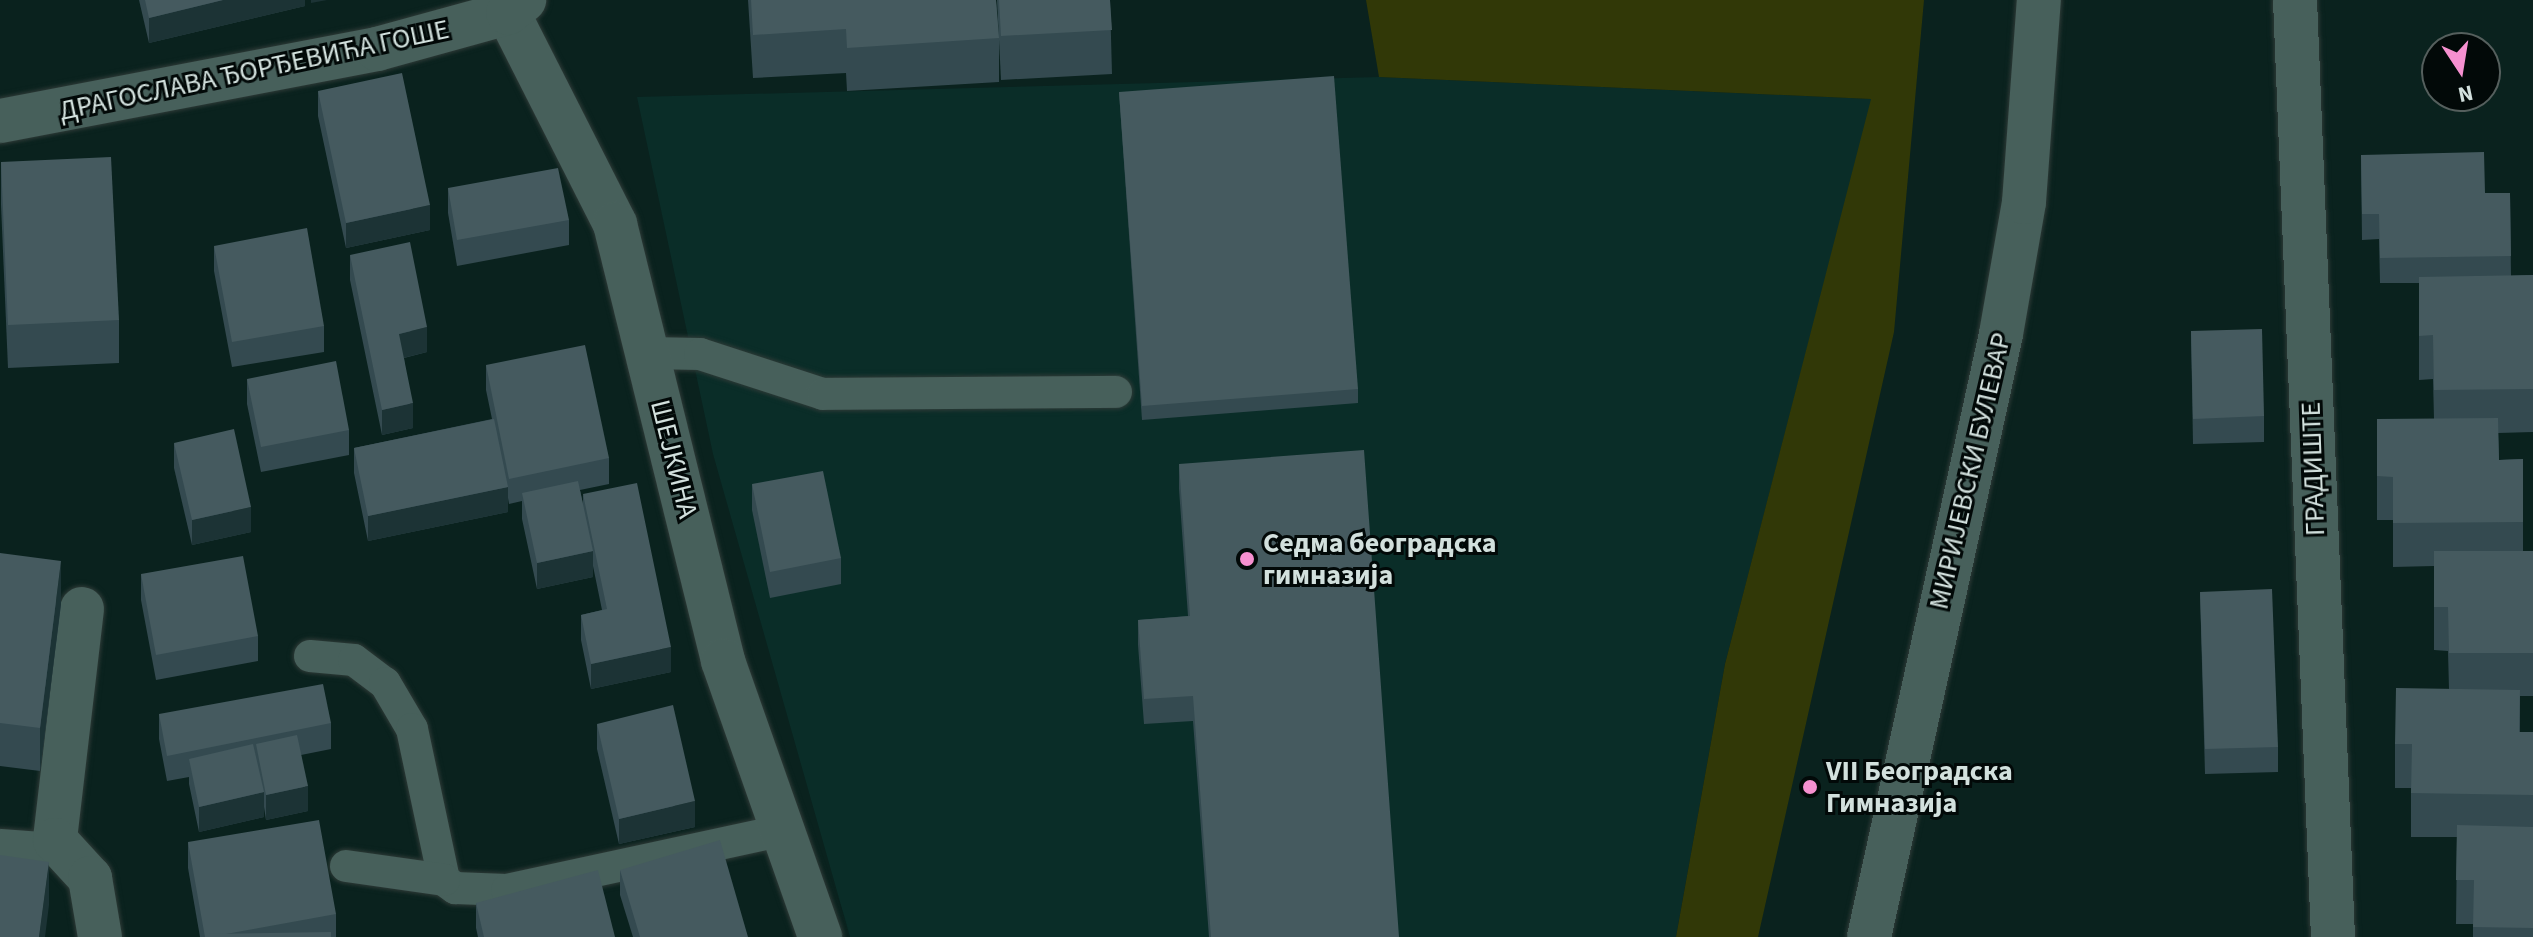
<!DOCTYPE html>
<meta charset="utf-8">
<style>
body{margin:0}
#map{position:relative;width:2533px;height:937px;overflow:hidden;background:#0a221e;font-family:"Source Sans 3",sans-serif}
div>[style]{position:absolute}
.built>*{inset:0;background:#0a2d28}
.green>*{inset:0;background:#313807}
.roads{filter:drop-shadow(0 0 2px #2e3a37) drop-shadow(0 0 2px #2e3a37)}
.lane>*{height:32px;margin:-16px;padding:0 16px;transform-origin:16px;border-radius:16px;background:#47605b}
.street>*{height:44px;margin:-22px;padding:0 22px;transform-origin:22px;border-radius:22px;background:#47605b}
.secondary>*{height:44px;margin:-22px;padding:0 22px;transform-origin:22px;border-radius:22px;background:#47605b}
.wall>*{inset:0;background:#344a50}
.shaded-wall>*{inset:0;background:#1c3335}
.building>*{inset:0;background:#455a5f}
.dots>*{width:22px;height:22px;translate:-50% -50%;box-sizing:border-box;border:4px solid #020908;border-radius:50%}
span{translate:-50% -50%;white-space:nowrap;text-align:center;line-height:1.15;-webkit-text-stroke:6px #020908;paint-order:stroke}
.street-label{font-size:28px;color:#d2e0dd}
.poi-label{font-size:28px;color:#d2e0dd;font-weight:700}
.left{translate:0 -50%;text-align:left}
.north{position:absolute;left:2421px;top:32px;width:80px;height:80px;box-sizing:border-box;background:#020908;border:2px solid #555f5d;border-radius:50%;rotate:168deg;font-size:22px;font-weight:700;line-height:32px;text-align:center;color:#d2e0dd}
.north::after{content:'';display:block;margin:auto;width:28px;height:36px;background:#f690d0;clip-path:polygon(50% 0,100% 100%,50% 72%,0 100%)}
</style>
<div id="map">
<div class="built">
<i style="clip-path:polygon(1379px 77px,1872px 99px,1725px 664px,1676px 937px,850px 937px,713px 454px,637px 97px)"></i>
</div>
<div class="green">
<i style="clip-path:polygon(1366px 0,1924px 0,1894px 332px,1758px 937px,1676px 937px,1725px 664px,1871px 99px,1379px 77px)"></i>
</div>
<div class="roads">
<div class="lane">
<i style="left:649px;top:353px;width:51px;rotate:1.1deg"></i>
<i style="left:700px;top:354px;width:129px;rotate:18deg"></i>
<i style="left:823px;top:394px;width:293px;rotate:-0.4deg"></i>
<i style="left:310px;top:656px;width:44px;rotate:5.2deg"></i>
<i style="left:354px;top:660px;width:39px;rotate:37deg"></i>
<i style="left:385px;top:683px;width:53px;rotate:59.6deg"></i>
<i style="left:412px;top:729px;width:154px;rotate:78deg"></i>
<i style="left:444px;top:880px;width:14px;rotate:36deg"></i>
<i style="left:455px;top:888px;width:52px;rotate:2.2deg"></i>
<i style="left:507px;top:890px;width:283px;rotate:-12.2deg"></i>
<i style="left:0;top:845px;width:56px;rotate:4.1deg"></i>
<i style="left:346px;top:866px;width:99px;rotate:8.1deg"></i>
</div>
<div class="street">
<i style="left:2295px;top:0;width:938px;rotate:87.68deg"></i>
<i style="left:508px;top:13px;width:237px;rotate:63.1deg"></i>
<i style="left:615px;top:224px;width:450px;rotate:76.1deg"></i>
<i style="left:723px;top:661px;width:293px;rotate:70.6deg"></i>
<i style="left:0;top:121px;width:384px;rotate:-10.8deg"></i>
<i style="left:377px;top:49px;width:136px;rotate:-15.4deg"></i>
<i style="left:508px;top:13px;width:21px;rotate:-39deg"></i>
<i style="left:82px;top:609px;width:233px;rotate:96.7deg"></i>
<i style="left:55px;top:840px;width:52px;rotate:47.4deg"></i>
<i style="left:90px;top:878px;width:60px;rotate:80.4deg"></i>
</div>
<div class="secondary">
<i style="left:1869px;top:937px;width:617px;rotate:-77.65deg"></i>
<i style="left:2001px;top:334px;width:134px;rotate:-80.1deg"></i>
<i style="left:2024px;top:202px;width:203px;rotate:-85.8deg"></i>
</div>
</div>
<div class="wall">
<i style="clip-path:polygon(139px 0,305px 0,305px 6px,149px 43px)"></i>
<i style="clip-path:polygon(748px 0,996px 0,999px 38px,999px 82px,847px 91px,846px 73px,753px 78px)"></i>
<i style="clip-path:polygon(997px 0,1110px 0,1112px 74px,1001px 80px)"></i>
<i style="clip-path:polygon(318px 91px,430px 230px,346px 248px,318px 116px)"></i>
<i style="clip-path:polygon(1119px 92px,1358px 389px,1358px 403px,1142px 420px)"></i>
<i style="clip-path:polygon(2361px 155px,2485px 193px,2510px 193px,2511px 276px,2533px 275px,2533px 432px,2498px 433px,2499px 460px,2523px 459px,2523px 551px,2533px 551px,2533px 696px,2520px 696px,2520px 732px,2533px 732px,2533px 937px,2473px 937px,2473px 924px,2456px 924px,2457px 837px,2411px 837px,2411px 788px,2395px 788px,2395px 744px,2449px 689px,2448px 651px,2434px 650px,2434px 566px,2393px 567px,2393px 520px,2377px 520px,2377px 419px,2434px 419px,2433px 379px,2419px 380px,2419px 283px,2380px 283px,2379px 239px,2362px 240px)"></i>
<i style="clip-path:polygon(1px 162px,119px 320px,119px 363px,8px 368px,1px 205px)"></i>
<i style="clip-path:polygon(448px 188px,569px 220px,569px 245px,457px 266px,448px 213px)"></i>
<i style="clip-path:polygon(214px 246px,324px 326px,324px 352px,232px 367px,214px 271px)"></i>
<i style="clip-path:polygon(350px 255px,427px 352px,404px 358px,413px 428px,382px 435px,350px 280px)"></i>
<i style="clip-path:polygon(2191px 331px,2264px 416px,2264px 442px,2193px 444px)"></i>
<i style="clip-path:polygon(486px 365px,609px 458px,609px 484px,580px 490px,583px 504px,583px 494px,671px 672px,591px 689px,581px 640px,581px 615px,602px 610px,593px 566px,593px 577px,537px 589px,522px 519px,522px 501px,509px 504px,508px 498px,508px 512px,368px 541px,354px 473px,354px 448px,492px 419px,486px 390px)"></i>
<i style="clip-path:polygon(247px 379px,349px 430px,349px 455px,261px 472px,247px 404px)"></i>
<i style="clip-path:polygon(174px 443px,251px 532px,192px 545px,174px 468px)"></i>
<i style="clip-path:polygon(1179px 464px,1399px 937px,1209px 937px,1193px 721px,1144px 724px,1138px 645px,1138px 620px,1188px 616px,1179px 489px)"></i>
<i style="clip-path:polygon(752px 484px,841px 558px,841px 584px,770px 598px,752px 510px)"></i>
<i style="clip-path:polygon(0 553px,61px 604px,40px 771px,0 766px)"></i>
<i style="clip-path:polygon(141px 574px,258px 636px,258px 661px,156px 680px,141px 600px)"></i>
<i style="clip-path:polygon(2200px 592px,2278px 747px,2278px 772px,2205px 774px)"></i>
<i style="clip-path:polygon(159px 714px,331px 723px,331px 749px,301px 755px,308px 811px,266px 820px,264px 807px,264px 817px,199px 832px,189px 784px,189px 777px,167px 781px,159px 739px)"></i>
<i style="clip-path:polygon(597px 724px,695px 827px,619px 844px,597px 749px)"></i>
<i style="clip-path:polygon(188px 842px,336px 914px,336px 937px,200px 937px,188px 868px)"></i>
<i style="clip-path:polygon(620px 870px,748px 937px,633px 937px,620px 895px)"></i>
<i style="clip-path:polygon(476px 903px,615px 937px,478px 937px,476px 928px)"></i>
</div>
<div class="shaded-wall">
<i style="clip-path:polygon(223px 0,305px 0,305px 6px,149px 43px,149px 18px)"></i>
<i style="clip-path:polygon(311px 0,327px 0,311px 3px)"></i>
<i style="clip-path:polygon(430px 205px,430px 230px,346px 248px,346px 223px)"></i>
<i style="clip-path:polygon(427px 327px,427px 352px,399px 359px,399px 334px)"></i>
<i style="clip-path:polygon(413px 403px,413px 428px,382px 435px,382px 410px)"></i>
<i style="clip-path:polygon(508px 487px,508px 512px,368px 541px,368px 516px)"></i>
<i style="clip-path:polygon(251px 507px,251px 532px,192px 545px,192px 520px)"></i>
<i style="clip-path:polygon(593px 551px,593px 577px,537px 589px,537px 563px)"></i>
<i style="clip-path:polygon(61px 561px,61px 604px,40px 771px,40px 728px)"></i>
<i style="clip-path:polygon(671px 647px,671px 672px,591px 689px,591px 664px)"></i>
<i style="clip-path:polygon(308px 786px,308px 811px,266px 820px,266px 795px)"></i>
<i style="clip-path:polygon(264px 792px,264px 817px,199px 832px,199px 807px)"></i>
<i style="clip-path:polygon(695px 801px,695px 827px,619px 844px,619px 819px)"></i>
<i style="clip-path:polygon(49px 862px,49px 905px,45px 937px,39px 937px)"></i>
</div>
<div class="building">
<i style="clip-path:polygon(145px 0,223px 0,149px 18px)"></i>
<i style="clip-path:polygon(751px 0,996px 0,999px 38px,847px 48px,846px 29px,753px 35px)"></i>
<i style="clip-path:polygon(999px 0,1110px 0,1112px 30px,1001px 36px)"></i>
<i style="clip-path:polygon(402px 73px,430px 205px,346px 223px,318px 91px)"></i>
<i style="clip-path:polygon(1334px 76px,1358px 389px,1142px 406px,1119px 92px)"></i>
<i style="clip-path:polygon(2484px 152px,2485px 193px,2510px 193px,2511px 256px,2380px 258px,2379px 214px,2362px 214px,2361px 155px)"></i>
<i style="clip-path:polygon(111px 157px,119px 320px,8px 325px,1px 162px)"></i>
<i style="clip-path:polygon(558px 168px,569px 220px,457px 240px,448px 188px)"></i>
<i style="clip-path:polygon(307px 228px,324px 326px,232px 342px,214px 246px)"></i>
<i style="clip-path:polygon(410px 242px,427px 327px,399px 334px,413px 403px,382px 410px,350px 255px)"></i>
<i style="clip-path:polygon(2533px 275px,2533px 389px,2434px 390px,2433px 335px,2419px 336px,2419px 277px)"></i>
<i style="clip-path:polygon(2262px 329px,2264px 416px,2193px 419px,2191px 331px)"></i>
<i style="clip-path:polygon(585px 345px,609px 458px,509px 479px,486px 365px)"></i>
<i style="clip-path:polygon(336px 361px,349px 430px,261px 447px,247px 379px)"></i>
<i style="clip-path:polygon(2498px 418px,2499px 460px,2523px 459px,2523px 522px,2393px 523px,2393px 477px,2377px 476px,2377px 419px)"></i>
<i style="clip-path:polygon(494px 419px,508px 487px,368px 516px,354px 448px)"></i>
<i style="clip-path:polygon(234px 429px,251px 507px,192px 520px,174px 443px)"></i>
<i style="clip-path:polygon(1364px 450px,1399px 937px,1211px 937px,1193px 696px,1144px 699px,1138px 620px,1190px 616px,1179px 464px)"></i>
<i style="clip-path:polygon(823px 471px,841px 558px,770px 572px,752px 484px)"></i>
<i style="clip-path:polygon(578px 481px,593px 551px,537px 563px,522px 493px)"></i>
<i style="clip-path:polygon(637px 483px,671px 647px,591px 664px,581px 615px,607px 609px,583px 494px)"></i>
<i style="clip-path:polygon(2434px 551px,2533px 551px,2533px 653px,2449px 653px,2448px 607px,2434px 607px)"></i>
<i style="clip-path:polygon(0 553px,61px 561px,40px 728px,0 723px)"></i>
<i style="clip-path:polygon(243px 556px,258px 636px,156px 655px,141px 574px)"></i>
<i style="clip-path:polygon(2272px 589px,2278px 747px,2205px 749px,2200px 592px)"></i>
<i style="clip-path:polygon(323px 684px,331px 723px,167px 756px,159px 714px)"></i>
<i style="clip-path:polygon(2396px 688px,2520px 690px,2519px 732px,2533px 732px,2533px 795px,2411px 793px,2412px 744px,2395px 744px)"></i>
<i style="clip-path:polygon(673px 705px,695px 801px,619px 819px,597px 724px)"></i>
<i style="clip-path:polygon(297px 735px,308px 786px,266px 795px,256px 744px)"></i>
<i style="clip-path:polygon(253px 744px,264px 792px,199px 807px,189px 759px)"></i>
<i style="clip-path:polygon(319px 820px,336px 914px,226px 934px,208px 934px,208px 937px,205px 937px,188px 842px)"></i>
<i style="clip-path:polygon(2457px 825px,2533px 827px,2533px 928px,2473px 927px,2474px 880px,2456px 880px)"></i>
<i style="clip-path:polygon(720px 840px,748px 937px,640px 937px,620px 870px)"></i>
<i style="clip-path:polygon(0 855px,49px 862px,39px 937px,0 937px)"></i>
<i style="clip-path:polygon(598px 870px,615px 937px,484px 937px,476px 903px)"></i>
<i style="clip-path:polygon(331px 932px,331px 937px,208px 937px,208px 934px)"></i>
</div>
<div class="dots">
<i style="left:1247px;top:559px;background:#f690d0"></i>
<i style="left:1810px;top:787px;background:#f690d0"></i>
</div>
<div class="street-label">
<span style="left:254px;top:70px;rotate:-12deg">ДРАГОСЛАВА ЂОРЂЕВИЋА ГОШЕ</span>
<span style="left:674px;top:459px;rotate:76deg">ШЕЈКИНА</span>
<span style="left:2313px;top:469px;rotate:-92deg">ГРАДИШТЕ</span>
<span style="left:1970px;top:471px;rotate:-77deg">МИРИЈЕВСКИ БУЛЕВАР</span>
</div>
<div class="poi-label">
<span class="left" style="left:1263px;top:559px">Седма београдска<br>гимназија</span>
<span class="left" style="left:1826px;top:787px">VII Београдска<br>Гимназија</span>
</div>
<div class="north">N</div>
</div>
